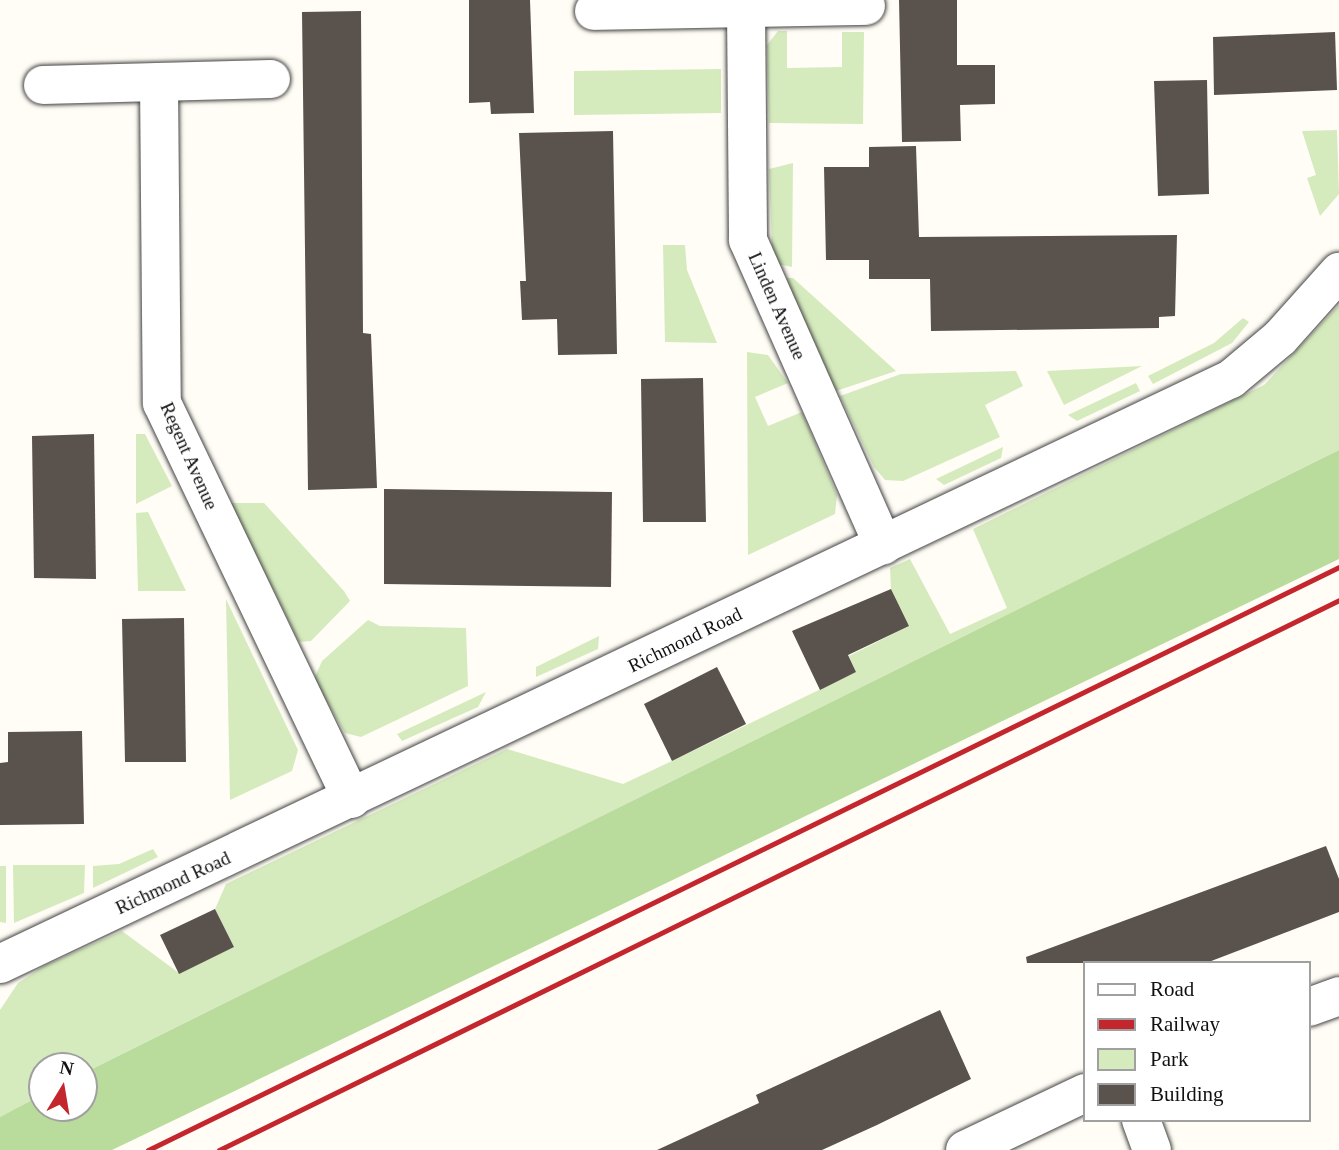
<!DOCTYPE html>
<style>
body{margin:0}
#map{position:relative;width:1339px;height:1150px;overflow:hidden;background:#fffdf5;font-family:Georgia,serif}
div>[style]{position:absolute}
.green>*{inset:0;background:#d5ebbd}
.forest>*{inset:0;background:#b9dc9c}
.building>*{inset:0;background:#5a524d}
.roads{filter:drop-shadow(0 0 2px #444) drop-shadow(0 0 2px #444)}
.minor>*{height:38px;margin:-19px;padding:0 19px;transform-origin:19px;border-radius:19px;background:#fff}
.rail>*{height:5px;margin:-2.5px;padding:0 2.5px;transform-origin:2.5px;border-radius:2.5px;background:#c4262e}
span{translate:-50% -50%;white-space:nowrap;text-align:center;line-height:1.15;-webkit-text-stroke:7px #fff;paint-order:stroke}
.street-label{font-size:19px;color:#111}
.legend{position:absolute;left:1083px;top:961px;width:228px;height:161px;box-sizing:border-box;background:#fff;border:2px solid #a0a0a0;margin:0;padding:9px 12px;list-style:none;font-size:21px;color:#111}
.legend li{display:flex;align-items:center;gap:14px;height:35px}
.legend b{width:35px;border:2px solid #a0a0a0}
.north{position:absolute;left:28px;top:1052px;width:70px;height:70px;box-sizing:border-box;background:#fff;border:2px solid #a0a0a0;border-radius:50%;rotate:11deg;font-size:19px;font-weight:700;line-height:28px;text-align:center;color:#111}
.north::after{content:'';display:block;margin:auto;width:24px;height:32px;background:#c4262e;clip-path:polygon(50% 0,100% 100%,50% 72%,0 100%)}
</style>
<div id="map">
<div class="green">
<i style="clip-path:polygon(778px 31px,787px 31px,787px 68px,842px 67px,842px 32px,864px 32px,863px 124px,769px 123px,767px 45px)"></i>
<i style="clip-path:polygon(721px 69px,721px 113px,574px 115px,574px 71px)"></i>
<i style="clip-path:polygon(1337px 130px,1339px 194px,1320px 216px,1307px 178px,1316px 175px,1302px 131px)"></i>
<i style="clip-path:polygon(793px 163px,792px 267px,778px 264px,772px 249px,769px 169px)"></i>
<i style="clip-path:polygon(663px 245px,685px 245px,687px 270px,717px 343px,665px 342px)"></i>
<i style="clip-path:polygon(784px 278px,793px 278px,896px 371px,836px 391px)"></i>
<i style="clip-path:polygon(1339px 305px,1339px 450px,84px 1073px,84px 1066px,42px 1066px,42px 1095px,0 1117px,0 1010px,18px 983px,44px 966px,122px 931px,179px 973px,234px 947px,215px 909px,226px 884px,507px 749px,623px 784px,672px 761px,856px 672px,849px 656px,909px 626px,891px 589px,890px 568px,910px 559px,950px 634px,1007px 608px,973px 529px,1264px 385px)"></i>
<i style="clip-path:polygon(1243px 318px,1249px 322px,1232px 343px,1153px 384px,1148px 376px,1214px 343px)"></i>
<i style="clip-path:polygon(747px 352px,768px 355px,788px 383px,755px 397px,768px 426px,802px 412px,837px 495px,835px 514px,748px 555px)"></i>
<i style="clip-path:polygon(1142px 366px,1064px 405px,1047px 371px)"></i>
<i style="clip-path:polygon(1016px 371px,1023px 386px,985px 405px,1000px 437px,903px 481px,885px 480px,874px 467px,840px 396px,901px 374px)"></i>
<i style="clip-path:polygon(1136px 383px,1140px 391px,1077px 421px,1068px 415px)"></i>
<i style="clip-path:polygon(136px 434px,145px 434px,172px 486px,136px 504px)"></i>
<i style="clip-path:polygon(1003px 447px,1001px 458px,944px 485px,936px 479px)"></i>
<i style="clip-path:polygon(231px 503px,264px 503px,344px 591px,350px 601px,311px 641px,299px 642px)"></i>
<i style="clip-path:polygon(148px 512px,186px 591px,138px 591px,136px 513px)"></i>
<i style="clip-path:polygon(226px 599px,298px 750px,292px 771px,230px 800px)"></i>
<i style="clip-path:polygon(368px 620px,380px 626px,466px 628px,468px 686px,361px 737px,345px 733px,314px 679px,322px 661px)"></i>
<i style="clip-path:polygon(599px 636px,598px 649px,536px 677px,536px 667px)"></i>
<i style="clip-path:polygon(486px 692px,478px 707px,402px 741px,397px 734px)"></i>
<i style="clip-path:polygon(153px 849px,158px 857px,93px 888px,93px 866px,119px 864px)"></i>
<i style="clip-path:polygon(13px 865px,85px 865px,84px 893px,14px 923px)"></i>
<i style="clip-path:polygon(0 866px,6px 866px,6px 923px,0 922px)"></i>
</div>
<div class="forest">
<i style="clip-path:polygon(1339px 450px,1339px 559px,112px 1150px,0 1150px,0 1117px,15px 1109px,42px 1095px,42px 1108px,84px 1108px,84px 1073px)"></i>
</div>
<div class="building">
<i style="clip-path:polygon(469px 0,530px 0,534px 113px,491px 114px,490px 102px,469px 103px)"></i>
<i style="clip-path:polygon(899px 0,957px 0,957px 65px,995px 65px,995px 104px,960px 105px,961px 141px,902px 142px)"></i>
<i style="clip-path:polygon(361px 11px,363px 333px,371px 334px,377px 488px,308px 490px,302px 12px)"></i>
<i style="clip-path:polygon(1335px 32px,1337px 90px,1214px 95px,1213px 37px)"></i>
<i style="clip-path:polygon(1207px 80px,1209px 194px,1158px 196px,1154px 81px)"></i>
<i style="clip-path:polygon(613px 131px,617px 354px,558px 355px,557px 319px,522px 320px,520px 281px,526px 281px,519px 133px)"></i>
<i style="clip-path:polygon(916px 146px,919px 237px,1177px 235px,1175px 316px,1159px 317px,1159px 328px,931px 331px,930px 279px,869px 279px,869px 260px,826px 260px,824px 167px,869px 167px,869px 147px)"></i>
<i style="clip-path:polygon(703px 378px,706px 522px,643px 522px,641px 379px)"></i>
<i style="clip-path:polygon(94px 434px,96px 579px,34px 578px,32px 436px)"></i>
<i style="clip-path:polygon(384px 489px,612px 492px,611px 587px,384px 584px)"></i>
<i style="clip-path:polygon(891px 589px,909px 626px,848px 655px,856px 672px,820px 690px,792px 631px)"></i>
<i style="clip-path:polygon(184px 618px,186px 762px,125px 762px,122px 619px)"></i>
<i style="clip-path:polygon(717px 667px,746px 724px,672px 761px,644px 704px)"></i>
<i style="clip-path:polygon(82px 731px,84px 824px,0 825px,0 763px,8px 762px,8px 732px)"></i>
<i style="clip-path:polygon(1326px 846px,1339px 879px,1339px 912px,1206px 963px,1027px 963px,1026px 957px)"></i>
<i style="clip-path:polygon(215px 909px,234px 947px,179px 974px,160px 935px)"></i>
<i style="clip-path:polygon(940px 1010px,971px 1079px,877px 1125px,822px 1150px,657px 1150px,759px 1103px,756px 1095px)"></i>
</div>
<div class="roads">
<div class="minor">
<i style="left:746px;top:9px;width:231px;rotate:89.5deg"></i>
<i style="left:748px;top:240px;width:334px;rotate:66.1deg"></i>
<i style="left:594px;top:11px;width:272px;rotate:-1.1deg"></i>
<i style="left:159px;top:82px;width:321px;rotate:89.5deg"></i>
<i style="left:162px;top:403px;width:439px;rotate:64.4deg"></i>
<i style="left:43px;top:85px;width:228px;rotate:-1.5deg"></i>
<i style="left:0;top:964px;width:1363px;rotate:-25.42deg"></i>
<i style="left:1231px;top:379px;width:64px;rotate:-39.9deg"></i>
<i style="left:1280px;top:338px;width:89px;rotate:-48.2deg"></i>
<i style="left:1309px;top:1007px;width:32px;rotate:-20deg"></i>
<i style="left:1141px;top:1120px;width:32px;rotate:70deg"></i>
<i style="left:965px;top:1150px;width:133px;rotate:-25.4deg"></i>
</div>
</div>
<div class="rail">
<i style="left:148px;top:1150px;width:1326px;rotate:-26.08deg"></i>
<i style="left:219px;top:1150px;width:1248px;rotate:-26.15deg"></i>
</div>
<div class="street-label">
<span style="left:777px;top:306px;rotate:66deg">Linden Avenue</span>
<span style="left:189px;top:456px;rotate:66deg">Regent Avenue</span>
<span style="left:685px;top:640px;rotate:-26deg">Richmond Road</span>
<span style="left:173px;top:883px;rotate:-25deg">Richmond Road</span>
</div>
<ul class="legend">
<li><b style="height:9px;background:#fff"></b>Road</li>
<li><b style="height:9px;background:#c4262e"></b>Railway</li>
<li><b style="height:19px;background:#d5ebbd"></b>Park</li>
<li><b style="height:19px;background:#5a524d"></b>Building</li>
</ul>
<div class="north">N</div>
</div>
